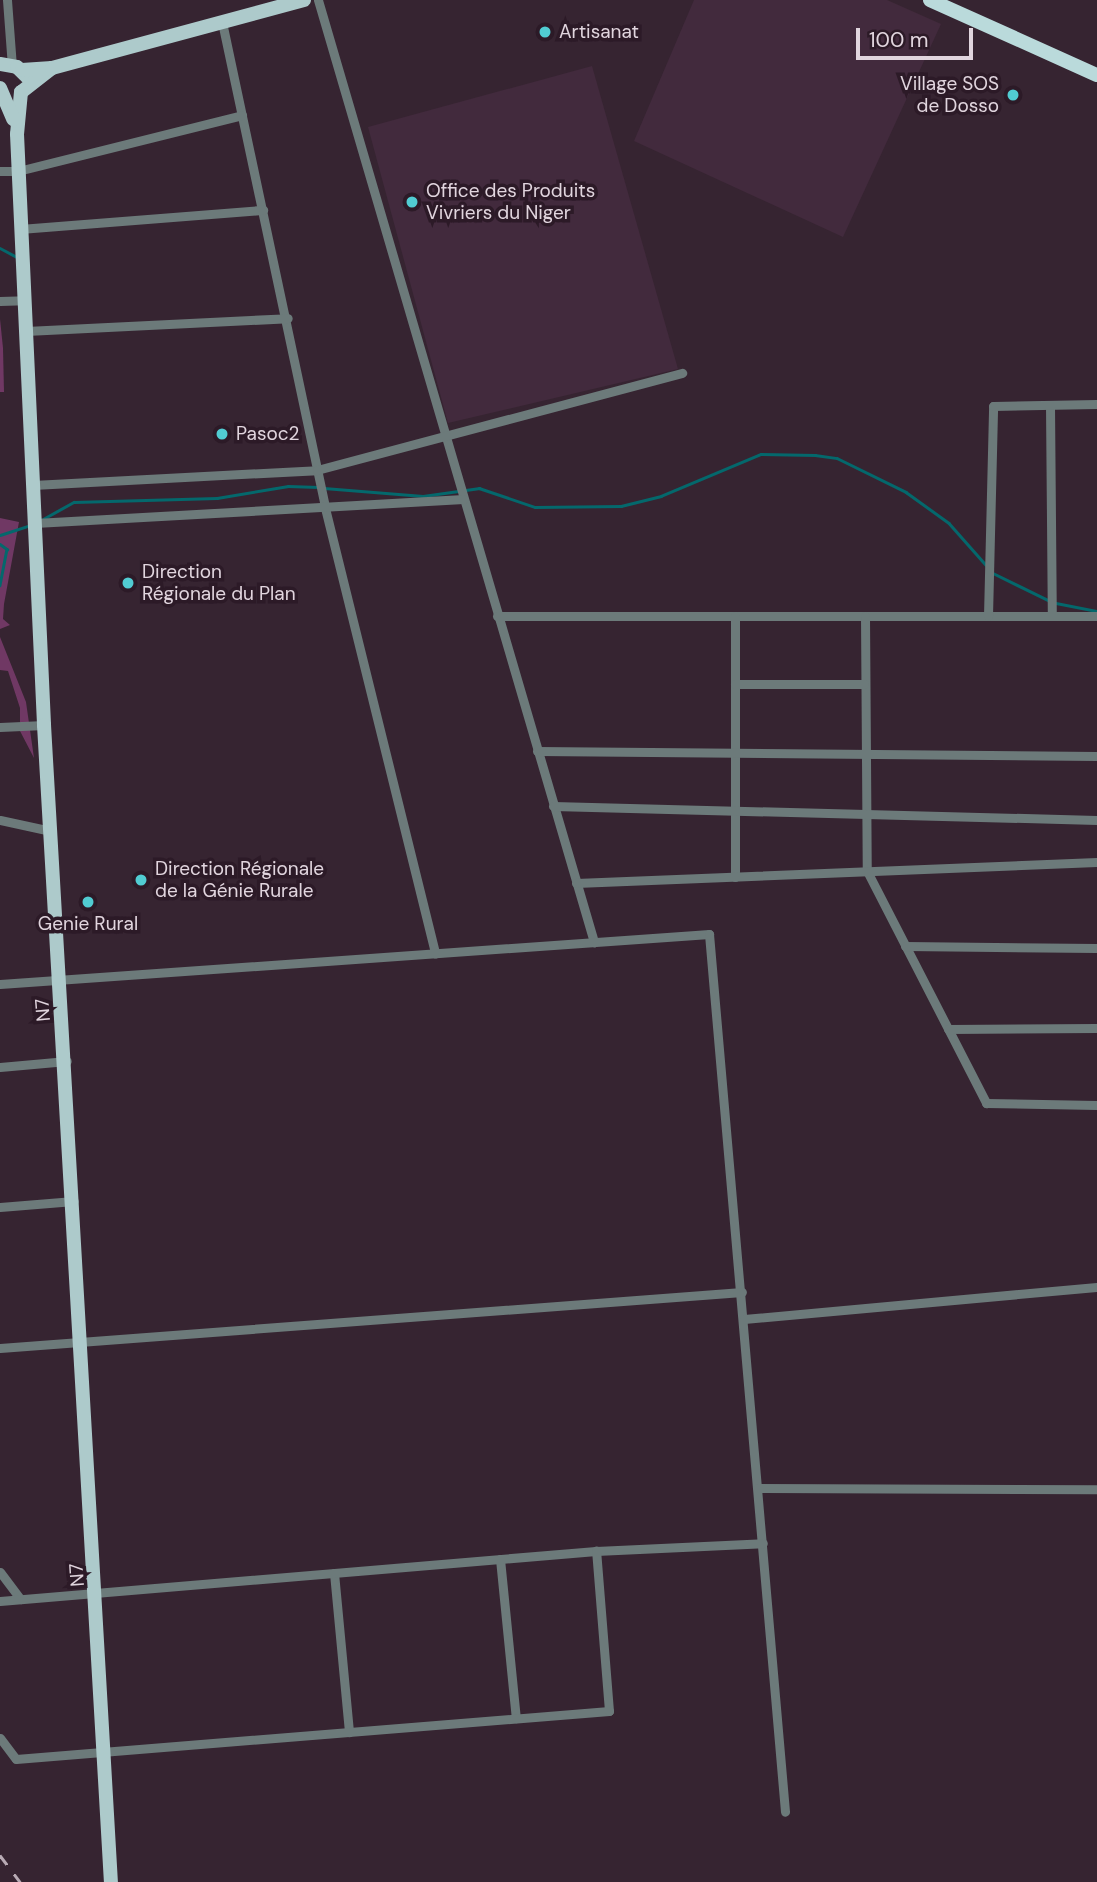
<!DOCTYPE html>
<meta charset="utf-8">
<style>
body{margin:0}
#map{position:relative;width:1097px;height:1882px;overflow:hidden;background:#362431;font-family:"DM Sans",sans-serif}
div>[style]{position:absolute}
.built>*{inset:0;background:#422a3d}
.green>*{inset:0;background:#703864}
.stream>*{height:2.5px;margin:-1.25px;padding:0 1.25px;transform-origin:1.25px;border-radius:1.25px;background:#04686c}
.minor>*{height:9px;margin:-4.5px;padding:0 4.5px;transform-origin:4.5px;border-radius:4.5px;background:#6c7a7a}
.primary>*{height:14px;margin:-7px;padding:0 7px;transform-origin:7px;border-radius:7px;background:#adcacb}
.trunk>*{height:14px;margin:-7px;padding:0 7px;transform-origin:7px;border-radius:7px;background:#badadb}
.rail>*{height:2.5px;margin-top:-1.25px;transform-origin:0;background:repeating-linear-gradient(90deg,#b8aab4 0 12px,transparent 0 24px)}
.dots>*{width:19px;height:19px;translate:-50% -50%;box-sizing:border-box;border:4px solid #2c1a27;border-radius:50%}
span{translate:-50% -50%;white-space:nowrap;text-align:center;line-height:1.15;-webkit-text-stroke:7px #2c1a27;paint-order:stroke}
.poi-label{font-size:19px;color:#e1d5de}
.left{translate:0 -50%;text-align:left}
.right{translate:-100% -50%;text-align:right}
.street-label{font-size:19px;color:#e1d5de}
.scale{position:absolute;left:856px;top:28px;width:117px;height:32px;box-sizing:border-box;border:4px solid #e1d5de;border-top:0;padding-left:9px;font-size:21px;line-height:24px;white-space:nowrap;color:#e1d5de;-webkit-text-stroke:5px #2c1a27;paint-order:stroke}
</style>
<div id="map">
<div class="built">
<i style="clip-path:polygon(694px 0,887px 0,941px 24px,843px 237px,634px 141px)"></i>
<i style="clip-path:polygon(592px 66px,678px 369px,448px 423px,368px 127px)"></i>
</div>
<div class="green">
<i style="clip-path:polygon(0 319px,3px 348px,4px 392px,0 392px)"></i>
<i style="clip-path:polygon(0 518px,19px 522px,4px 604px,3px 619px,10px 625px,0 629px)"></i>
<i style="clip-path:polygon(0 637px,26px 702px,34px 758px,20px 731px,20px 708px,8px 671px,0 670px)"></i>
</div>
<div class="stream">
<i style="left:0;top:248px;width:19px;rotate:28deg"></i>
<i style="left:324px;top:488px;width:99px;rotate:4.6deg"></i>
<i style="left:423px;top:496px;width:57px;rotate:-8.1deg"></i>
<i style="left:479px;top:488px;width:59px;rotate:18.7deg"></i>
<i style="left:535px;top:507px;width:86px;rotate:-0.7deg"></i>
<i style="left:621px;top:506px;width:41px;rotate:-14deg"></i>
<i style="left:661px;top:496px;width:108px;rotate:-22.8deg"></i>
<i style="left:761px;top:454px;width:54px;rotate:1.1deg"></i>
<i style="left:815px;top:455px;width:22px;rotate:8deg"></i>
<i style="left:837px;top:458px;width:77px;rotate:26.2deg"></i>
<i style="left:906px;top:492px;width:53px;rotate:35.8deg"></i>
<i style="left:949px;top:523px;width:56px;rotate:48.6deg"></i>
<i style="left:43px;top:519px;width:35px;rotate:-29deg"></i>
<i style="left:74px;top:502px;width:143px;rotate:-1.6deg"></i>
<i style="left:217px;top:498px;width:72px;rotate:-9.6deg"></i>
<i style="left:288px;top:486px;width:30px;rotate:2deg"></i>
<i style="left:0;top:535px;width:33px;rotate:-18deg"></i>
<i style="left:0;top:544px;width:9px;rotate:36deg"></i>
<i style="left:7px;top:549px;width:37px;rotate:101deg"></i>
<i style="left:993px;top:573px;width:64px;rotate:26.2deg"></i>
<i style="left:1056px;top:603px;width:42px;rotate:11deg"></i>
</div>
<div class="minor">
<i style="left:7px;top:0;width:66px;rotate:85.7deg"></i>
<i style="left:318px;top:0;width:982px;rotate:73.67deg"></i>
<i style="left:222px;top:22px;width:497px;rotate:78deg"></i>
<i style="left:325px;top:508px;width:459px;rotate:76.1deg"></i>
<i style="left:0;top:171px;width:18px"></i>
<i style="left:18px;top:171px;width:231px;rotate:-14deg"></i>
<i style="left:20px;top:229px;width:244px;rotate:-4.5deg"></i>
<i style="left:0;top:301px;width:24px;rotate:-2deg"></i>
<i style="left:26px;top:331px;width:262px;rotate:-2.8deg"></i>
<i style="left:1050px;top:406px;width:210px;rotate:89.5deg"></i>
<i style="left:33px;top:485px;width:284px;rotate:-3deg"></i>
<i style="left:317px;top:470px;width:378px;rotate:-14.9deg"></i>
<i style="left:35px;top:523px;width:429px;rotate:-3.2deg"></i>
<i style="left:497px;top:616px;width:600px"></i>
<i style="left:735px;top:616px;width:261px;rotate:90deg"></i>
<i style="left:865px;top:616px;width:255px;rotate:89.6deg"></i>
<i style="left:867px;top:871px;width:261px;rotate:62.8deg"></i>
<i style="left:986px;top:1103px;width:111px;rotate:1deg"></i>
<i style="left:988px;top:616px;width:210px;rotate:-88.6deg"></i>
<i style="left:993px;top:406px;width:104px;rotate:-1.1deg"></i>
<i style="left:735px;top:684px;width:129px"></i>
<i style="left:0;top:727px;width:44px;rotate:-2.6deg"></i>
<i style="left:537px;top:751px;width:560px;rotate:0.51deg"></i>
<i style="left:553px;top:806px;width:544px;rotate:1.47deg"></i>
<i style="left:0;top:820px;width:52px;rotate:12.2deg"></i>
<i style="left:576px;top:883px;width:521px;rotate:-2.31deg"></i>
<i style="left:905px;top:946px;width:192px;rotate:0.6deg"></i>
<i style="left:0;top:984px;width:711px;rotate:-4.03deg"></i>
<i style="left:709px;top:934px;width:881px;rotate:85.05deg"></i>
<i style="left:948px;top:1029px;width:149px;rotate:-0.4deg"></i>
<i style="left:0;top:1067px;width:67px;rotate:-5.1deg"></i>
<i style="left:0;top:1207px;width:74px;rotate:-4.6deg"></i>
<i style="left:744px;top:1319px;width:354px;rotate:-5.2deg"></i>
<i style="left:0;top:1348px;width:744px;rotate:-4.32deg"></i>
<i style="left:758px;top:1488px;width:339px;rotate:0.2deg"></i>
<i style="left:500px;top:1559px;width:160px;rotate:84.3deg"></i>
<i style="left:0;top:1572px;width:34px;rotate:53deg"></i>
<i style="left:334px;top:1573px;width:160px;rotate:84.6deg"></i>
<i style="left:0;top:1601px;width:598px;rotate:-4.8deg"></i>
<i style="left:596px;top:1551px;width:167px;rotate:-2.7deg"></i>
<i style="left:0;top:1738px;width:26px;rotate:53deg"></i>
<i style="left:16px;top:1759px;width:595px;rotate:-4.63deg"></i>
<i style="left:609px;top:1711px;width:161px;rotate:-94.6deg"></i>
</div>
<div class="primary">
<i style="left:0;top:64px;width:17px;rotate:10deg"></i>
<i style="left:17px;top:67px;width:14px;rotate:45deg"></i>
<i style="left:52px;top:68px;width:39px;rotate:142deg"></i>
<i style="left:21px;top:92px;width:42px;rotate:95.4deg"></i>
<i style="left:17px;top:134px;width:592px;rotate:87.38deg"></i>
<i style="left:44px;top:725px;width:1159px;rotate:86.69deg"></i>
<i style="left:22px;top:70px;width:30px;rotate:-4deg"></i>
<i style="left:52px;top:68px;width:261px;rotate:-15.1deg"></i>
<i style="left:0;top:88px;width:34px;rotate:67deg"></i>
</div>
<div class="trunk">
<i style="left:930px;top:0;width:183px;rotate:24.2deg"></i>
</div>
<div class="rail">
<i style="left:0;top:1855px;width:34px;rotate:53deg"></i>
</div>
<div class="dots">
<i style="left:545px;top:32px;background:#51ccd2"></i>
<i style="left:1013px;top:95px;background:#51ccd2"></i>
<i style="left:412px;top:202px;background:#51ccd2"></i>
<i style="left:222px;top:434px;background:#51ccd2"></i>
<i style="left:128px;top:583px;background:#51ccd2"></i>
<i style="left:141px;top:880px;background:#51ccd2"></i>
<i style="left:88px;top:902px;background:#51ccd2"></i>
</div>
<div class="poi-label">
<span class="left" style="left:559px;top:32px">Artisanat</span>
<span class="right" style="left:999px;top:95px">Village SOS<br>de Dosso</span>
<span class="left" style="left:426px;top:202px">Office des Produits<br>Vivriers du Niger</span>
<span class="left" style="left:236px;top:434px">Pasoc2</span>
<span class="left" style="left:142px;top:583px">Direction<br>Régionale du Plan</span>
<span class="left" style="left:155px;top:880px">Direction Régionale<br>de la Génie Rurale</span>
<span style="left:88px;top:924px">Genie Rural</span>
</div>
<div class="street-label">
<span style="left:43px;top:1010px;rotate:-95deg">N7</span>
<span style="left:77px;top:1575px;rotate:-94deg">N7</span>
</div>
<div class="scale">100 m</div>
</div>
